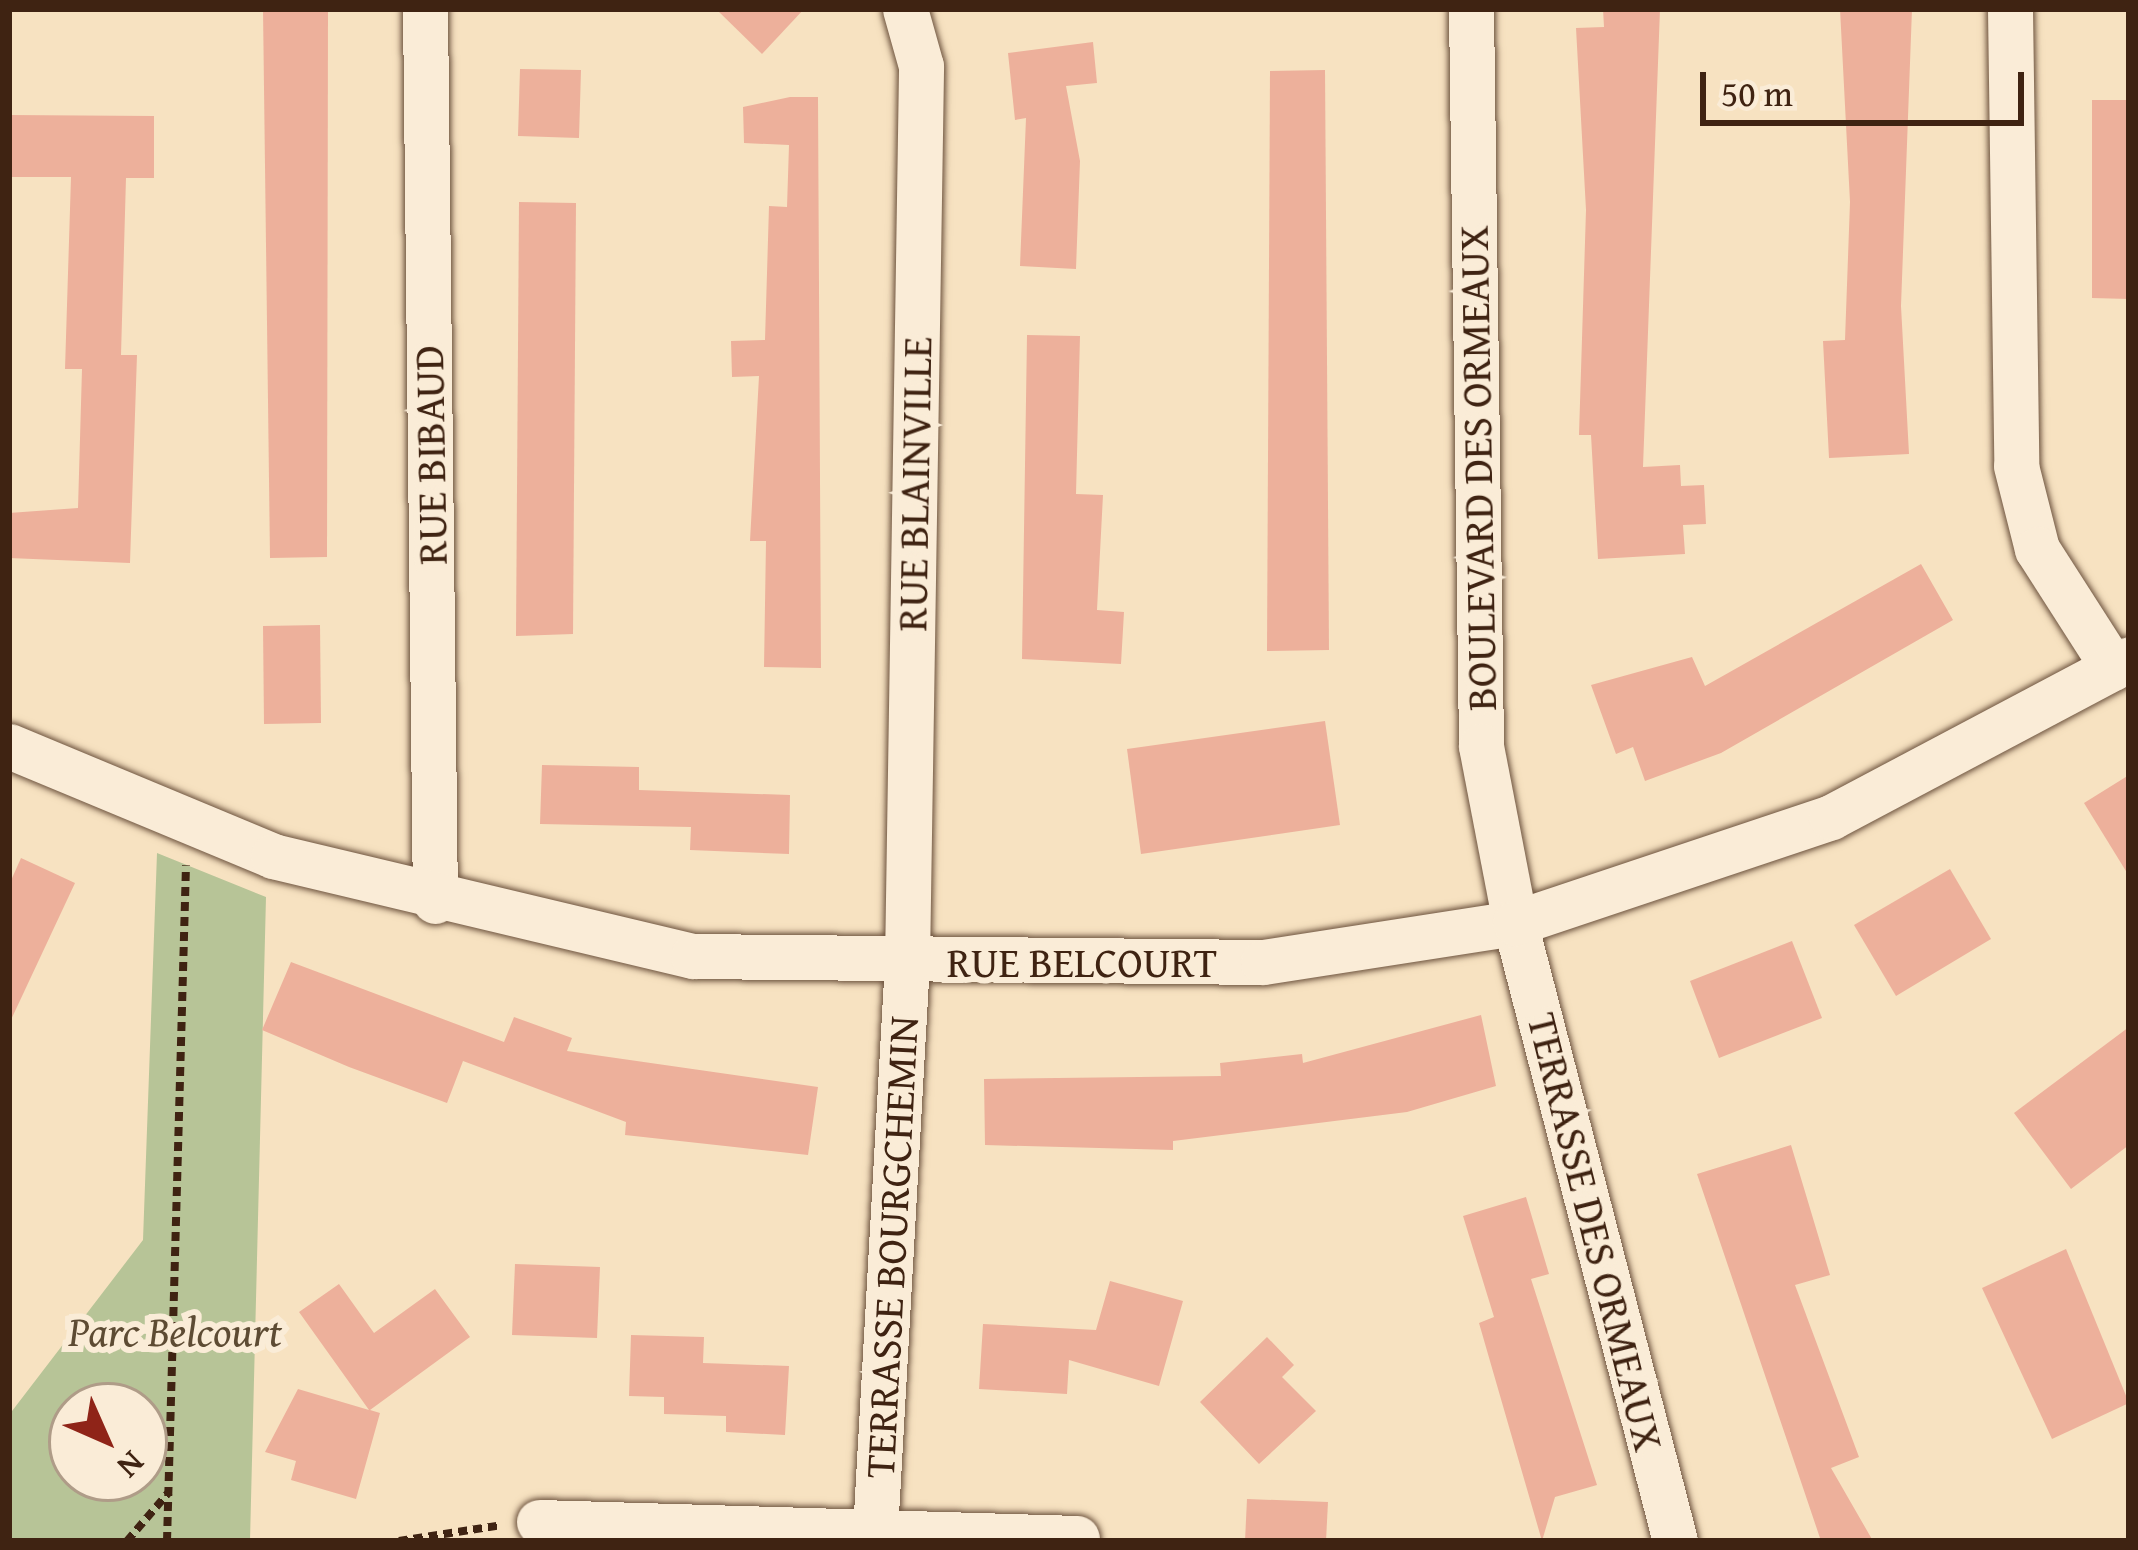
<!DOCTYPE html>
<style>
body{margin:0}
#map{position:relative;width:2138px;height:1550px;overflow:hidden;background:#f7e2c1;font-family:"Gentium Book Plus",serif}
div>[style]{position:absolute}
.green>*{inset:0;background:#b7c497}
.building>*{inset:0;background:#edb09b}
.path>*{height:8px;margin-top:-4px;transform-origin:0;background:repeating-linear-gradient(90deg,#3f2312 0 9px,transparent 0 15px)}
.roads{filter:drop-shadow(0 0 3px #6d533e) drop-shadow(0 0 3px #6d533e)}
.minor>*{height:45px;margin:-22.5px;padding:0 22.5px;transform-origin:22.5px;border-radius:22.5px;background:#faecd7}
span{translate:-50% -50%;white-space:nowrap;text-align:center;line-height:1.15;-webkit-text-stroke:12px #faecd7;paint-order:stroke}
.street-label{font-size:42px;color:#3f2312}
.park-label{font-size:42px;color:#5d4b33;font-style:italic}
.frame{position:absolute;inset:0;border:12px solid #3f2312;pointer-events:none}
.north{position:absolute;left:48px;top:1382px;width:120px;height:120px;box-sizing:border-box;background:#faecd7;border:3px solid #af9c88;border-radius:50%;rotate:135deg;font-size:33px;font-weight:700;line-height:48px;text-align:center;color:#3f2312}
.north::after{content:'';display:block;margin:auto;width:42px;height:54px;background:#8f2418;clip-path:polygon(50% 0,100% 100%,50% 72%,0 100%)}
.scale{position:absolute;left:1700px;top:72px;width:324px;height:54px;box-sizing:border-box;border:6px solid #3f2312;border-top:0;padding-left:15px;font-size:36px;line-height:42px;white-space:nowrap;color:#3f2312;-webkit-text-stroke:9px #faecd7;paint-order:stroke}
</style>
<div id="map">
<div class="green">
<i style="clip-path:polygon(evenodd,157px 853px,266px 897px,250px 1541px,9px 1541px,9px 1415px,143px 1240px,157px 853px,72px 1406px,144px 1406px,144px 1478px,72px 1478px,72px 1406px)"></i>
</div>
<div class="building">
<i style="clip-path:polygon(263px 9px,328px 9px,327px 557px,270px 558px)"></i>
<i style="clip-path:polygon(716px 9px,804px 9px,762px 54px)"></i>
<i style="clip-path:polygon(1603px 9px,1660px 9px,1643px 467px,1680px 465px,1681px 486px,1704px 485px,1706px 524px,1683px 525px,1685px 554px,1598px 559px,1591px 435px,1579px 435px,1586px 210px,1576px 28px,1604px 27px)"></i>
<i style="clip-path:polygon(1840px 9px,1912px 9px,1901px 306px,1909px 454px,1829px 458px,1823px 341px,1845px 340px,1850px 202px)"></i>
<i style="clip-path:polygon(1093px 42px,1097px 83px,1066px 86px,1080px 161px,1076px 269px,1020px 266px,1026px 118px,1015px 120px,1008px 53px)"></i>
<i style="clip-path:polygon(520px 69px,581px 70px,579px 138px,518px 136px)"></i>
<i style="clip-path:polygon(1325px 70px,1329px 650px,1267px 651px,1270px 71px)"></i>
<i style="clip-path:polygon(790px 97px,818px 97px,821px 668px,764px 667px,766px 541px,750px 541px,759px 376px,732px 377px,731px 341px,765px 340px,769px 206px,787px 207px,789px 145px,744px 143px,743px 107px)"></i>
<i style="clip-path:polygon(2092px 100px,2129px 100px,2129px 299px,2092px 298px)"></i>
<i style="clip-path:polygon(9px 115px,154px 116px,154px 178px,126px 178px,121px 355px,137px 355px,130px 563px,9px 558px,9px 513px,78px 508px,82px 369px,65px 369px,71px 177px,9px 177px)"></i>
<i style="clip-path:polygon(519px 202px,576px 203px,573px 634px,516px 636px)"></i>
<i style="clip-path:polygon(1027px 335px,1080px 336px,1076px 494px,1103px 495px,1097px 610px,1124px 612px,1121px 664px,1022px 659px)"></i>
<i style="clip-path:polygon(1921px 564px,1953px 620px,1721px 753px,1645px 781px,1633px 747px,1616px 754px,1591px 685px,1692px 657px,1705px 686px)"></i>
<i style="clip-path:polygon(320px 625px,321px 723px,264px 724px,263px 626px)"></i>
<i style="clip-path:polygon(1325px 721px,1340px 825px,1141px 854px,1127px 749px)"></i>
<i style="clip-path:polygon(542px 765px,639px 767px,639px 790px,790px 795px,789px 854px,690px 850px,691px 827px,540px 824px)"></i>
<i style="clip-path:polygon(2129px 775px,2129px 876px,2084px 803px)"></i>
<i style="clip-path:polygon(21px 858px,75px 883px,9px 1024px,9px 885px)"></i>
<i style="clip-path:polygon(1950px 869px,1991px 939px,1896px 996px,1854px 925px)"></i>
<i style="clip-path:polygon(1792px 941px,1822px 1018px,1719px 1058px,1690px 981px)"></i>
<i style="clip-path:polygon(291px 962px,504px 1042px,514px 1017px,572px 1038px,567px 1051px,818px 1087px,808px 1155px,625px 1135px,626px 1122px,463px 1061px,447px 1103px,349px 1067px,262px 1030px)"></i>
<i style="clip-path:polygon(1481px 1015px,1496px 1086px,1407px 1112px,1173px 1141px,1173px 1150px,985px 1145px,984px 1079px,1221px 1076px,1220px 1063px,1302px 1054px,1303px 1063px)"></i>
<i style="clip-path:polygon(2129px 1027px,2129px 1145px,2071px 1189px,2014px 1113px)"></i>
<i style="clip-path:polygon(1791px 1145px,1830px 1275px,1795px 1285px,1859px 1457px,1831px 1468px,1873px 1541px,1821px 1541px,1697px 1174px)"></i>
<i style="clip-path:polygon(1526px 1197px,1549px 1274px,1531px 1279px,1597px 1485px,1555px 1497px,1542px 1541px,1479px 1323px,1494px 1317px,1463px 1216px)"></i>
<i style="clip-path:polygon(2066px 1249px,2129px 1403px,2052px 1439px,1982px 1288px)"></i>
<i style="clip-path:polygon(515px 1264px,600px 1267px,597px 1338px,512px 1335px)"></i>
<i style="clip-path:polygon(1110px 1281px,1183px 1301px,1159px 1386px,1069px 1360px,1067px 1394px,979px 1389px,983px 1324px,1096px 1330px)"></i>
<i style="clip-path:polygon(339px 1284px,374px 1333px,435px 1289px,470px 1337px,370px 1410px,380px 1413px,356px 1499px,291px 1480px,296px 1461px,265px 1452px,298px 1389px,369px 1410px,299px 1312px)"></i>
<i style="clip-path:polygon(631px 1335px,704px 1337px,703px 1363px,789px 1366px,785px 1435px,726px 1432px,726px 1416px,664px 1414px,664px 1397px,629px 1396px)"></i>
<i style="clip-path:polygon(1267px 1337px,1294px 1365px,1282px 1377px,1316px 1411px,1259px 1464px,1200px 1402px)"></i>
<i style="clip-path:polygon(1247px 1499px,1328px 1502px,1326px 1541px,1245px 1541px)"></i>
</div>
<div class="path">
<i style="left:127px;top:1541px;width:65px;rotate:-49.4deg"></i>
<i style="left:167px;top:1541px;width:676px;rotate:-88.39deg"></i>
<i style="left:399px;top:1541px;width:104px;rotate:-8.8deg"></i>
</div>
<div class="roads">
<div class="minor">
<i style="left:425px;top:9px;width:892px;rotate:89.36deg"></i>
<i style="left:1471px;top:9px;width:737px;rotate:89.22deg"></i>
<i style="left:1481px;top:746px;width:180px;rotate:79.1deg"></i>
<i style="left:1515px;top:923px;width:638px;rotate:75.48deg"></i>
<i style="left:2010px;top:9px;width:457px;rotate:89.2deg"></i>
<i style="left:2016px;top:466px;width:86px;rotate:75.8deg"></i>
<i style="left:2037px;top:549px;width:141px;rotate:57.4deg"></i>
<i style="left:9px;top:746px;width:286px;rotate:22.6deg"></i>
<i style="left:273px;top:856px;width:432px;rotate:13.4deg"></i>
<i style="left:693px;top:956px;width:570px;rotate:0.6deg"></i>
<i style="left:1263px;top:962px;width:255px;rotate:-8.8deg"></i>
<i style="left:1515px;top:923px;width:333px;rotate:-18.5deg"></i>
<i style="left:1831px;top:817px;width:337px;rotate:-27.9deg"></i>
<i style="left:539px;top:1522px;width:538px;rotate:1.7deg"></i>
<i style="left:875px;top:1532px;width:571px;rotate:-86.79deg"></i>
<i style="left:907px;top:962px;width:896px;rotate:-89.1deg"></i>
<i style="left:921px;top:66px;width:59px;rotate:-105.7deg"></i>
</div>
</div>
<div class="street-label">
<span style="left:430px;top:455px;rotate:-91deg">RUE BIBAUD</span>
<span style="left:1477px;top:468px;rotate:-91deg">BOULEVARD DES ORMEAUX</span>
<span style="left:914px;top:484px;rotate:-89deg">RUE BLAINVILLE</span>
<span style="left:1082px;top:962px">RUE BELCOURT</span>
<span style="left:1596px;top:1232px;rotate:76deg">TERRASSE DES ORMEAUX</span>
<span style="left:891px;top:1247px;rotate:-87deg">TERRASSE BOURGCHEMIN</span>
</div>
<div class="park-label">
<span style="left:175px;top:1331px">Parc Belcourt</span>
</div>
<div class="frame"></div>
<div class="north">N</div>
<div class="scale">50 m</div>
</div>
